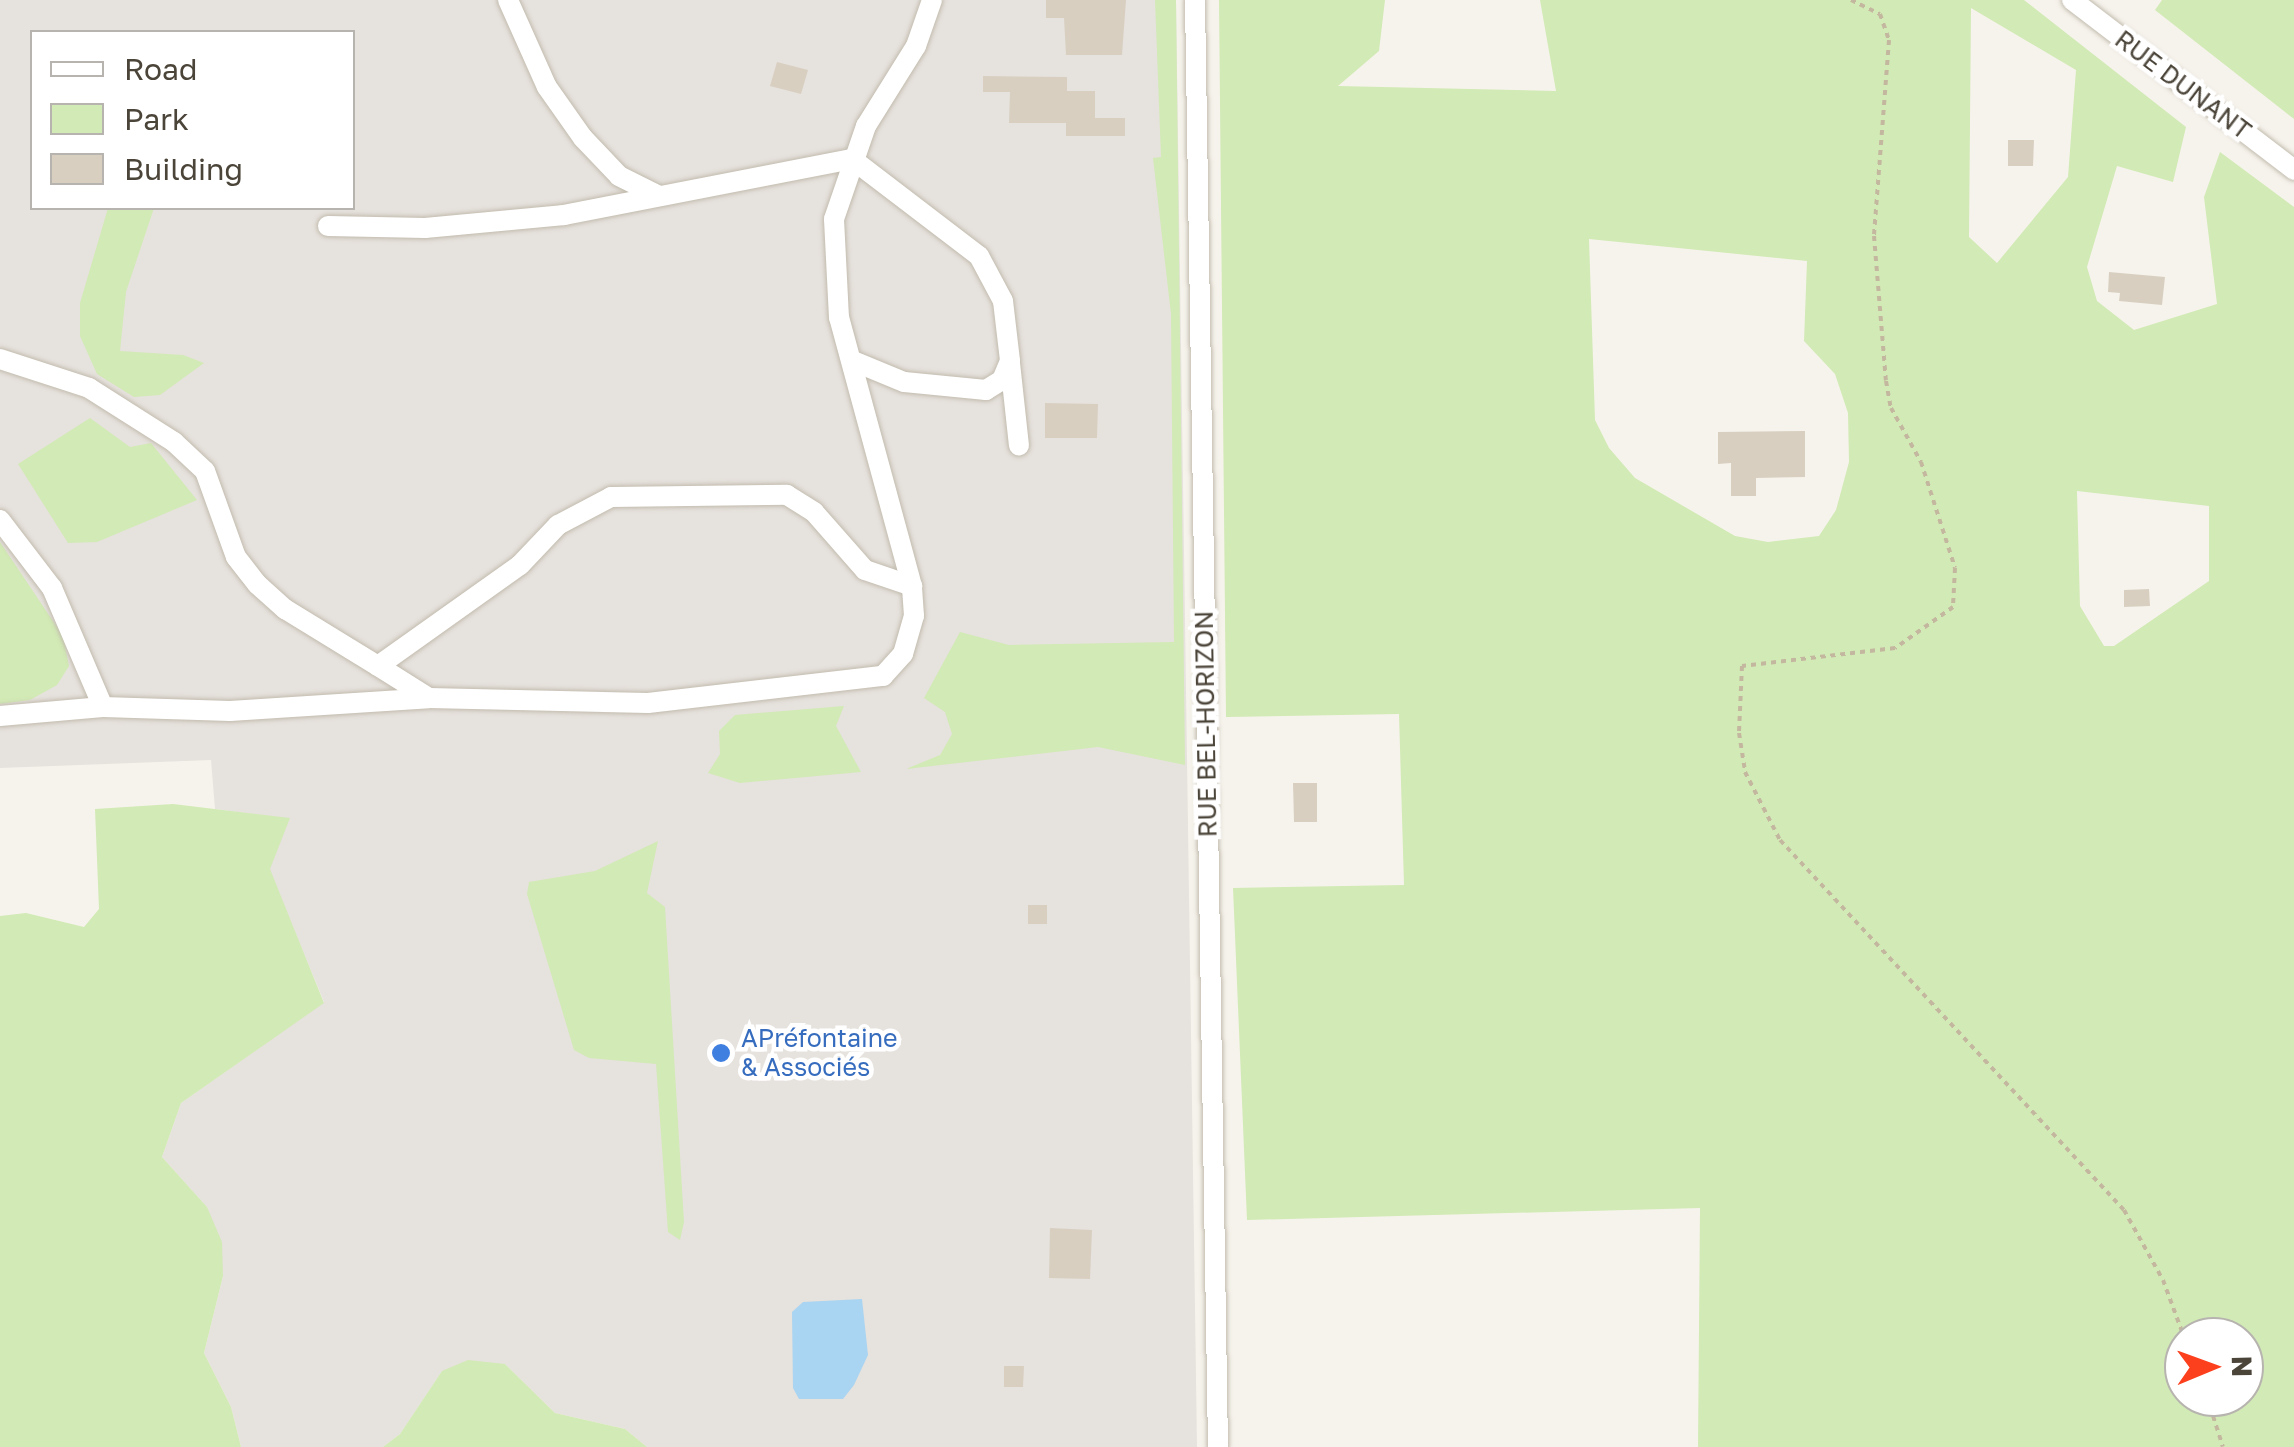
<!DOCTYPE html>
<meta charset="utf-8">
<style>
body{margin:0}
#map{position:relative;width:2294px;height:1447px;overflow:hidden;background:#f6f3ec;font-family:"Golos Text",sans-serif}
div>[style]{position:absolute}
.industrial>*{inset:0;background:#e6e2dd}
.green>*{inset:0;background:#d2eab5}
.water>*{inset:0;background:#a9d4f2}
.building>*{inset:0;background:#d8cfc1}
.path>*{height:4px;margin-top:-2px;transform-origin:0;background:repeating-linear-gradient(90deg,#c4b79f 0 5px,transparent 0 10px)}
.roads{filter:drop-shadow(0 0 2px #c2bbae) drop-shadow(0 0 2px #c2bbae)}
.minor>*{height:20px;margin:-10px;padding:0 10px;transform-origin:10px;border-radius:10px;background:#fff}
.dots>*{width:28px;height:28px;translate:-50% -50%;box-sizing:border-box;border:5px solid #fff;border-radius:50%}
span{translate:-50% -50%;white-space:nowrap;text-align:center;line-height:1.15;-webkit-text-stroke:9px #fff;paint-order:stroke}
.street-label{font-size:25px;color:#4b4439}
.shop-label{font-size:25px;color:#366cbe}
.left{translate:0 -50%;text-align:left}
.legend{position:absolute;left:30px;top:30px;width:325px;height:180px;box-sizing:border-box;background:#fff;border:2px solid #b7b4b0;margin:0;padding:12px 18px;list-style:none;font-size:30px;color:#4b4439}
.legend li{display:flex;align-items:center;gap:20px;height:50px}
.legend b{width:50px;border:2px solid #b7b4b0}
.north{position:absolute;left:2164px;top:1317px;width:100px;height:100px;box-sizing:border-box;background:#fff;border:2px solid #b7b4b0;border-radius:50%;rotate:89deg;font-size:28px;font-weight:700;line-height:40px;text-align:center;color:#4b4439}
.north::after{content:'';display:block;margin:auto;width:35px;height:45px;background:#fc3f1d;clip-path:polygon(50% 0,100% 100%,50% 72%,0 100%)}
</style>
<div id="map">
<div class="industrial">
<i style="clip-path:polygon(evenodd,0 0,1176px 0,1197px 1447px,647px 1447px,625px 1429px,555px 1413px,505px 1364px,442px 1371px,400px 1434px,383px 1447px,241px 1447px,231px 1407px,204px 1353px,223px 1276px,207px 1207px,162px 1157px,181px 1103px,324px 1002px,269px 869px,289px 819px,215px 809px,211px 760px,0 768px,0 0,32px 32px,352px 32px,352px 208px,32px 208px,32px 32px)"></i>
</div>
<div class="green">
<i style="clip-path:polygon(1155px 0,1176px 0,1185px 765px,1098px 747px,906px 769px,940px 755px,952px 734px,945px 712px,924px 698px,960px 632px,1009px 645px,1174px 642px,1171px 314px,1153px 158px,1161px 157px)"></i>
<i style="clip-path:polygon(evenodd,1219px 0,1385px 0,1379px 51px,1338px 86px,1556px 91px,1540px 0,2024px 0,2186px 127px,2173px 182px,2117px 166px,2087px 267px,2097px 301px,2134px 330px,2217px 304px,2204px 197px,2220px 152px,2294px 207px,2294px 1447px,1698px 1447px,1700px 1208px,1247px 1220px,1233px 888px,1404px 885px,1399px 714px,1226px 717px,1219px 0,1971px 8px,2076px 70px,2068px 177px,1997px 263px,1969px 237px,1971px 8px,1219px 0,1589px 239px,1807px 261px,1804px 341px,1835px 374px,1848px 413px,1849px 462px,1836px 510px,1819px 536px,1768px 542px,1735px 536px,1635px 478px,1609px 448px,1595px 420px,1589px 239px,1219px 0,2077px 491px,2209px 506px,2209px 581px,2114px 646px,2104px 646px,2080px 606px,2077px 491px,1219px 0,2184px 1337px,2244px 1337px,2244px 1397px,2184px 1397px,2184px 1337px)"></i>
<i style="clip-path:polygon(2162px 0,2294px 0,2294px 119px,2155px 10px)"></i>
<i style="clip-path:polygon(108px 208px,154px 208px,126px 292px,120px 351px,183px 355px,204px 363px,160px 395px,134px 397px,97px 374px,80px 336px,80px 303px)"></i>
<i style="clip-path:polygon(90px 418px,130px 447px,151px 443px,197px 500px,97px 542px,68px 543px,18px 464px)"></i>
<i style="clip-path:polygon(0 542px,63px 636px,69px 666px,57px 685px,30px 700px,0 704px)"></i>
<i style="clip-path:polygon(844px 706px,836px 726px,861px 772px,740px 783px,708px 773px,720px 754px,719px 731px,735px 715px)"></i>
<i style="clip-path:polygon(173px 804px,290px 818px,270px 869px,324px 1003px,181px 1103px,162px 1157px,207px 1207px,222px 1242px,223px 1276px,204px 1353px,231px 1407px,241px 1447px,0 1447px,0 916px,26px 913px,84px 927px,99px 909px,95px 809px)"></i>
<i style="clip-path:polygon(658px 841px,647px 893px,665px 907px,684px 1222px,680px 1240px,668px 1232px,656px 1064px,589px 1058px,574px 1050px,527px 894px,529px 882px,595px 871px)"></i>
<i style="clip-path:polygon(468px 1360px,505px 1364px,555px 1413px,625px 1429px,647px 1447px,383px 1447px,400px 1434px,442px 1371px)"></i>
</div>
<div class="water">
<i style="clip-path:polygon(862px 1299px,868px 1355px,854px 1385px,843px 1399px,799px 1399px,793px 1388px,792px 1312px,803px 1302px)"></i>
</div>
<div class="building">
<i style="clip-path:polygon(1046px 0,1126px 0,1122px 55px,1066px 55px,1064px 18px,1046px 18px)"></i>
<i style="clip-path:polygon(777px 62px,808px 70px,801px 94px,770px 86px)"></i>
<i style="clip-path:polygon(983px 76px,1067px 77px,1067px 91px,1095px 91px,1095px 118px,1125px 118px,1125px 136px,1066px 136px,1066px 123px,1009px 123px,1010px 92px,983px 92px)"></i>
<i style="clip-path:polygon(2008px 140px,2034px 140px,2033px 166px,2008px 166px)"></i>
<i style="clip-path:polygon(2109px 272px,2165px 277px,2162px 305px,2119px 301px,2120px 293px,2108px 292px)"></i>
<i style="clip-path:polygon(1045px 403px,1098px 404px,1097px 438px,1045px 438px)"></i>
<i style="clip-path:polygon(1805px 431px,1805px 477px,1756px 478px,1756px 496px,1731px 496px,1731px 463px,1718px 464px,1718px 432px)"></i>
<i style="clip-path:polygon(2149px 589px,2150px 606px,2124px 607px,2124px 590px)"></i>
<i style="clip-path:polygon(1293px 783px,1317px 783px,1317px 822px,1294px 822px)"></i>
<i style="clip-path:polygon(1028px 905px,1047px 905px,1047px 924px,1028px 924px)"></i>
<i style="clip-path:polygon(1050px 1228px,1092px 1230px,1090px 1279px,1049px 1278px)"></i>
<i style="clip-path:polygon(1004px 1366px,1024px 1366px,1023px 1387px,1004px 1387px)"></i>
</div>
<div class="path">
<i style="left:1851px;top:0;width:32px;rotate:26deg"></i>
<i style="left:1880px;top:14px;width:28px;rotate:71deg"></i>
<i style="left:1889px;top:40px;width:197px;rotate:94.4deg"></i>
<i style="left:1874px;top:236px;width:145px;rotate:85.3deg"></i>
<i style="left:1886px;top:381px;width:27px;rotate:80deg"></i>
<i style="left:1891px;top:408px;width:62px;rotate:60.9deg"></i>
<i style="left:1921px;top:462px;width:111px;rotate:72.2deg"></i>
<i style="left:1955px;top:568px;width:39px;rotate:93deg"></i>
<i style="left:1953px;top:607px;width:71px;rotate:144.7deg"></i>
<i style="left:1895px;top:648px;width:154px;rotate:173.3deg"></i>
<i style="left:1742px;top:666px;width:67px;rotate:92.6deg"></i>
<i style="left:1739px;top:733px;width:39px;rotate:81deg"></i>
<i style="left:1745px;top:772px;width:76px;rotate:62.8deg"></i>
<i style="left:1780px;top:840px;width:505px;rotate:47.09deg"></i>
<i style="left:2124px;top:1210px;width:80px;rotate:60.9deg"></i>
<i style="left:2163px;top:1280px;width:61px;rotate:69.8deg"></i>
<i style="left:2207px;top:1397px;width:52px;rotate:72.3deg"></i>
</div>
<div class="roads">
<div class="minor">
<i style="left:508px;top:0;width:95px;rotate:65.9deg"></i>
<i style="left:547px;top:87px;width:62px;rotate:54.8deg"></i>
<i style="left:583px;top:138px;width:52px;rotate:46.5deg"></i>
<i style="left:619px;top:176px;width:42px;rotate:26.6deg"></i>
<i style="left:1195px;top:0;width:1447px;rotate:89.09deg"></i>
<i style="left:2072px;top:0;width:280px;rotate:37.4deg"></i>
<i style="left:328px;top:226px;width:97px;rotate:1.2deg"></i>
<i style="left:425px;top:228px;width:140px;rotate:-5.3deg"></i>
<i style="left:564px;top:215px;width:293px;rotate:-11deg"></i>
<i style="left:852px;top:159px;width:160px;rotate:37.4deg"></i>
<i style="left:979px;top:256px;width:51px;rotate:61.9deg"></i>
<i style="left:1003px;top:301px;width:60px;rotate:83.3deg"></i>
<i style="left:1010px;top:361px;width:21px;rotate:113deg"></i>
<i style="left:1002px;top:380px;width:19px;rotate:148deg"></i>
<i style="left:986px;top:390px;width:82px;rotate:-174.4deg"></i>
<i style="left:904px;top:382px;width:55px;rotate:-157.6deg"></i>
<i style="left:0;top:359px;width:94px;rotate:18deg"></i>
<i style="left:89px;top:388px;width:101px;rotate:32.4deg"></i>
<i style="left:174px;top:442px;width:42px;rotate:43.1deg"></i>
<i style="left:205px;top:471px;width:91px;rotate:70.2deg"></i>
<i style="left:236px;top:557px;width:34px;rotate:52deg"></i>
<i style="left:257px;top:584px;width:38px;rotate:42deg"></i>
<i style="left:285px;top:609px;width:109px;rotate:31.5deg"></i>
<i style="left:378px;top:666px;width:174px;rotate:-35.4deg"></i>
<i style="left:520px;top:565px;width:55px;rotate:-46.5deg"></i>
<i style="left:558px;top:525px;width:60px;rotate:-27.8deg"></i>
<i style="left:611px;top:497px;width:176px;rotate:-0.7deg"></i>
<i style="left:787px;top:495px;width:32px;rotate:32deg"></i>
<i style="left:814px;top:512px;width:77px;rotate:48.7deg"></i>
<i style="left:865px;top:570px;width:50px;rotate:18.8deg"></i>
<i style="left:1010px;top:363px;width:83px;rotate:83.8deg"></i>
<i style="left:0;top:520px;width:86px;rotate:52.6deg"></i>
<i style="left:52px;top:588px;width:129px;rotate:66.8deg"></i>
<i style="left:378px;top:666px;width:60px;rotate:32.1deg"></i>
<i style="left:0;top:716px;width:103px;rotate:-5deg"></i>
<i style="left:103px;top:707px;width:127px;rotate:1.8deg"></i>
<i style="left:230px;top:711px;width:199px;rotate:-3.7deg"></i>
<i style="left:429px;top:698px;width:219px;rotate:1.3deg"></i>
<i style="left:648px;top:703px;width:237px;rotate:-6.6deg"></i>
<i style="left:883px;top:676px;width:30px;rotate:-48deg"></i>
<i style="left:903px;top:654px;width:40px;rotate:-74deg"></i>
<i style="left:914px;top:616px;width:30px;rotate:-94deg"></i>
<i style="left:912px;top:586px;width:278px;rotate:-105.2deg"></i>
<i style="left:839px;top:318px;width:99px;rotate:-92.9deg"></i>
<i style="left:834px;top:219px;width:98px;rotate:-71deg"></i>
<i style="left:866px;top:126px;width:94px;rotate:-58deg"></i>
<i style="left:916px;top:46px;width:49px;rotate:-70.8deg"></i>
</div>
</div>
<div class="dots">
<i style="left:721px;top:1053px;background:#3f7fe0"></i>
</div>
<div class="street-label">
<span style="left:2183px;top:85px;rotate:37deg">RUE DUNANT</span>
<span style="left:1206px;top:724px;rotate:-91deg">RUE BEL-HORIZON</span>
</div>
<div class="shop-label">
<span class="left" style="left:741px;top:1053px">APréfontaine<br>&amp; Associés</span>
</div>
<ul class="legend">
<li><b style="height:12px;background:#fff"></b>Road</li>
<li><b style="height:28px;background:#d2eab5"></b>Park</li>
<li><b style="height:28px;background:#d8cfc1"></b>Building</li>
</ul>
<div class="north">N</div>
</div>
